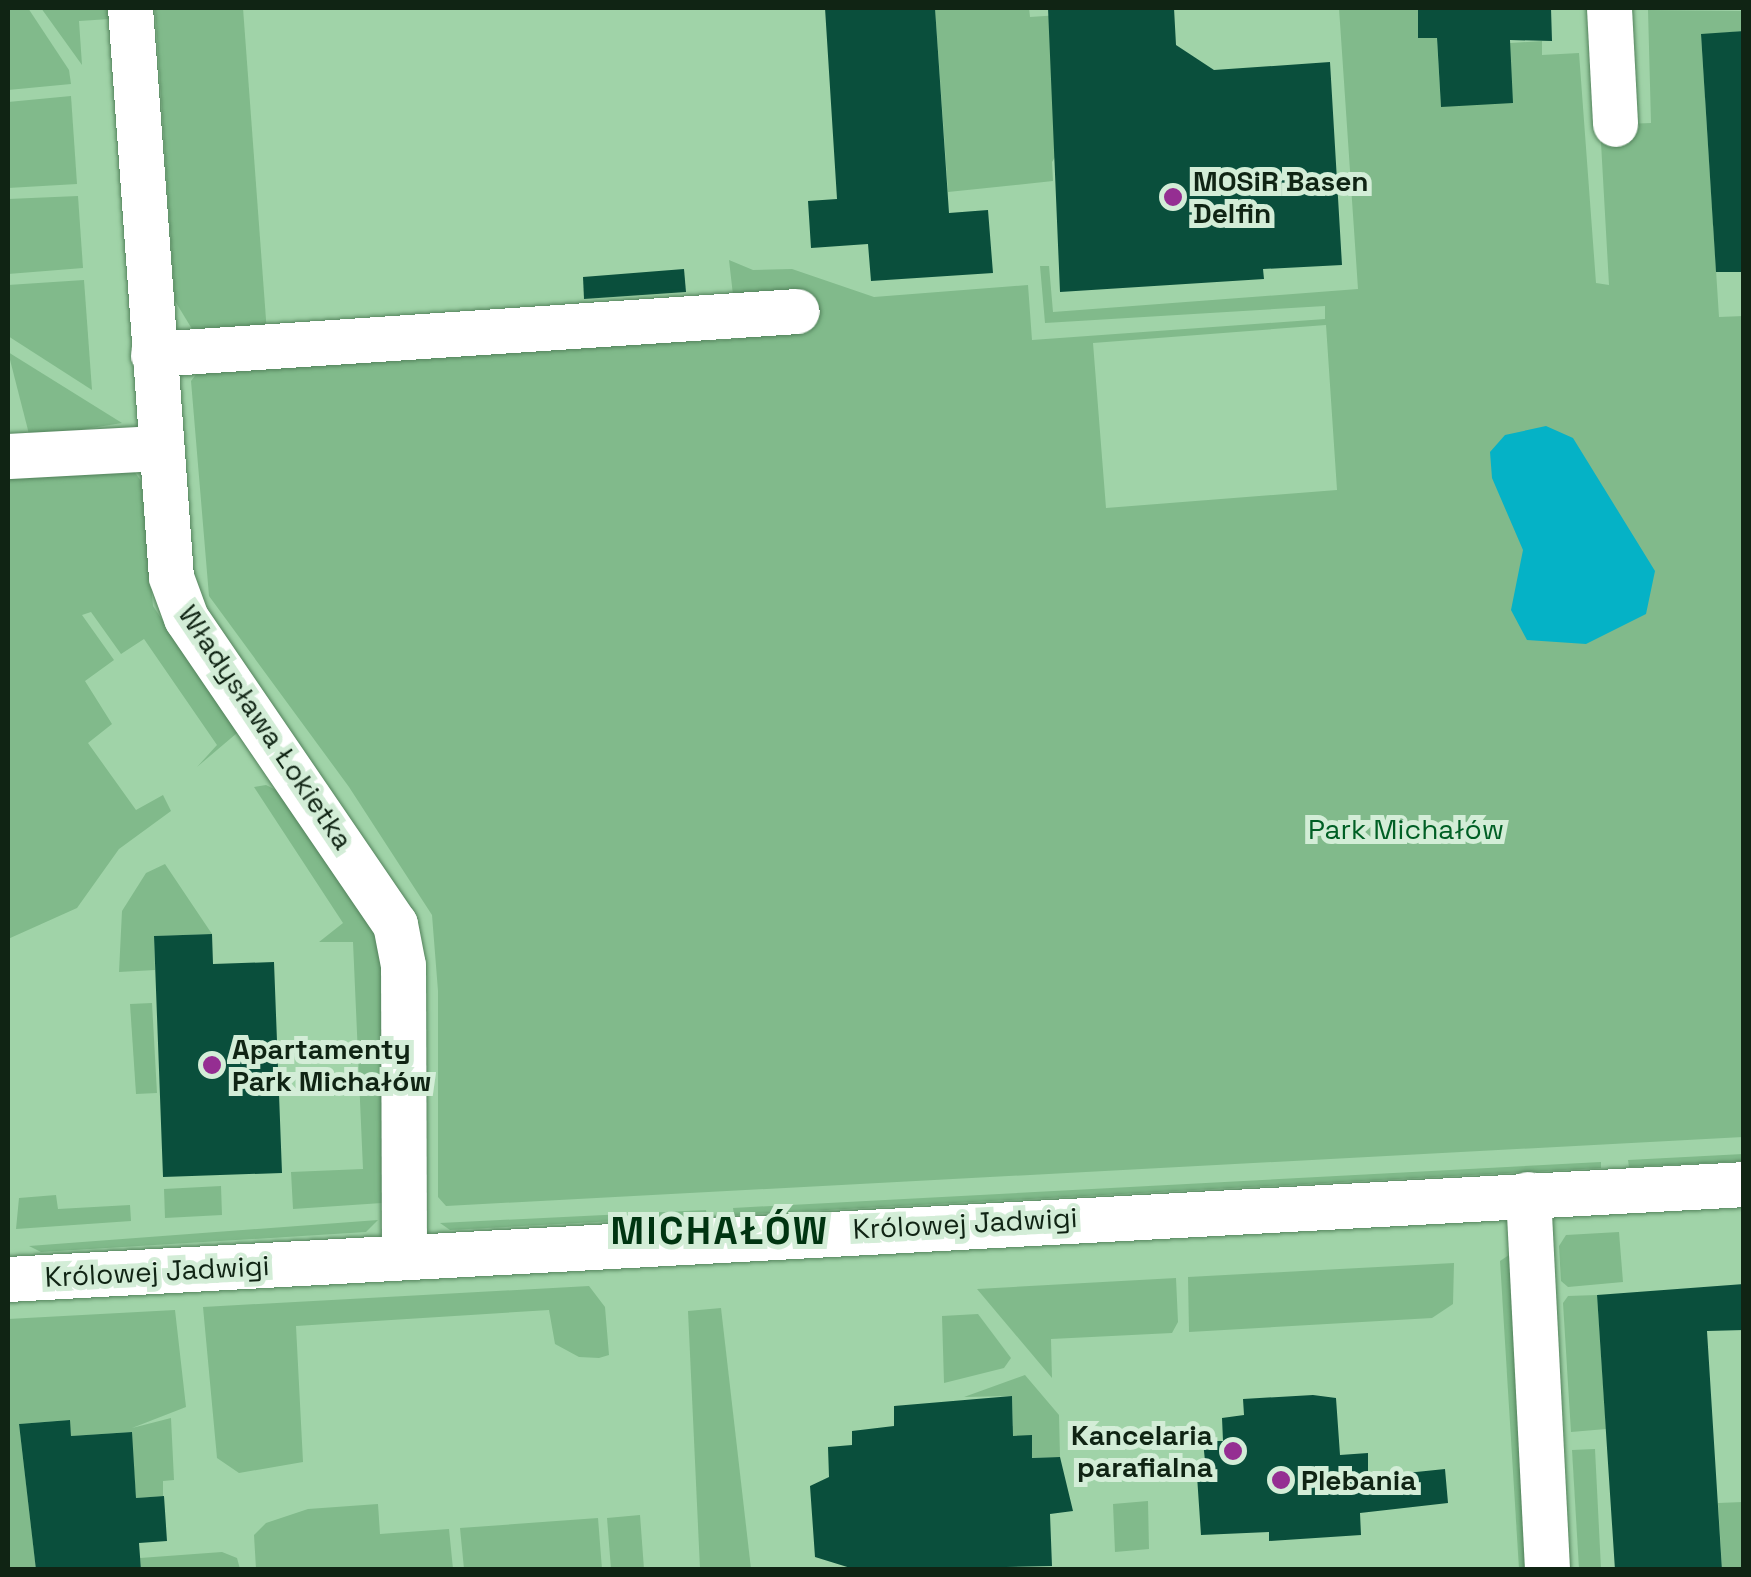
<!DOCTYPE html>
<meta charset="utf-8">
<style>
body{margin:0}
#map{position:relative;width:1751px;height:1577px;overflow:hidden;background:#a0d3a8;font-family:"Space Grotesk",sans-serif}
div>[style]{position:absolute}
.green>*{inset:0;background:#81ba8b}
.water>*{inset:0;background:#05b2c6}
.building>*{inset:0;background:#0a4f3c}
.roads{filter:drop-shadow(0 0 2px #52825b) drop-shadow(0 0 2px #52825b)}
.minor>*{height:45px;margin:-22.5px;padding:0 22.5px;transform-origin:22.5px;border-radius:22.5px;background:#fff}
.dots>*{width:28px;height:28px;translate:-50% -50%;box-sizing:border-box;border:5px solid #d3edd7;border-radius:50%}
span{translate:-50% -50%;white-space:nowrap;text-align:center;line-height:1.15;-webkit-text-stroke:10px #d3edd7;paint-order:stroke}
.poi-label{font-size:28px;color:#102414;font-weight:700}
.left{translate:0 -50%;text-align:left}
.right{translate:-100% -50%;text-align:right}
.street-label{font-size:28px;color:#102414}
.park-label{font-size:28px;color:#005f25}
.district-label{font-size:38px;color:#003411;font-weight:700;letter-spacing:2.5px}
.frame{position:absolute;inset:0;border:10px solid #102414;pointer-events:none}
</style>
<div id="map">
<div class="green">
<i style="clip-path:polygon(9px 8px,28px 8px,69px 70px,71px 84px,8px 90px)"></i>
<i style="clip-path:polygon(41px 8px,110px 8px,110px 19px,79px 21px,82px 65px)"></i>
<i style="clip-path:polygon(155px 8px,243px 8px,267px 333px,192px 329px,175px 301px)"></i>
<i style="clip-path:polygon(935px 8px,1029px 8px,1030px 17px,1148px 9px,1052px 162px,1053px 181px,948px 192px)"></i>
<i style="clip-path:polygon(evenodd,1339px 8px,1435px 8px,1441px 107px,1510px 43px,1542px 41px,1542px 55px,1579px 53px,1596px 283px,1609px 285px,1600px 125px,1651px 123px,1648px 10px,1743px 11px,1743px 31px,1701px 35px,1719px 317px,1744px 316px,1743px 1137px,446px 1206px,438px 1197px,438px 991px,432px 915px,349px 787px,209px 596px,191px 381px,198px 372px,495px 343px,497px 354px,525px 352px,525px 341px,709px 329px,710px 341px,738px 339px,729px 260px,753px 270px,792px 269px,874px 297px,1028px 285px,1032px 340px,1325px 319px,1325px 306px,1045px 323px,1040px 266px,1049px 266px,1053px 312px,1358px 289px,1339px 8px,1326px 325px,1337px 490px,1106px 508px,1093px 343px,1326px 325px)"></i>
<i style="clip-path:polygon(71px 96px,77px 184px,8px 188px,8px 102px)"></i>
<i style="clip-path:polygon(78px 196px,83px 268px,8px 274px,8px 199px)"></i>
<i style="clip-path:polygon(84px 280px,92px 390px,8px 336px,8px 285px)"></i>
<i style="clip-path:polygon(8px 352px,122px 423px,30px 438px)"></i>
<i style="clip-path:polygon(134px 471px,141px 481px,153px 606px,237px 733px,197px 767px,217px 745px,144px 639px,121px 654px,91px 612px,82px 615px,114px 660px,85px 681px,112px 724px,88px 743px,136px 810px,163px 795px,171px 811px,119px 849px,77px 908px,8px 939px,8px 474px)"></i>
<i style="clip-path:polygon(266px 785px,280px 792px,372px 924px,381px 957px,382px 1203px,293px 1209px,291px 1172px,363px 1169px,353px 942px,319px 942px,343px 923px,254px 787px)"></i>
<i style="clip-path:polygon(165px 864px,212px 934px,154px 936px,155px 970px,119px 972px,122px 911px,146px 873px)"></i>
<i style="clip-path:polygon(152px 1003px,157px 1093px,136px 1094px,130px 1004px)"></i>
<i style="clip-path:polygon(1743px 1154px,1743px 1161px,1629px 1167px,1628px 1160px)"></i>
<i style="clip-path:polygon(1601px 1162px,1601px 1168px,734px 1215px,733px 1208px)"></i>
<i style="clip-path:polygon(221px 1186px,222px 1215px,165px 1218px,164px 1189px)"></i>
<i style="clip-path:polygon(56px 1195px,58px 1209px,130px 1205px,131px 1221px,16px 1229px,19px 1198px)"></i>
<i style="clip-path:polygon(706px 1210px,707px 1216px,450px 1230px,440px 1223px)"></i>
<i style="clip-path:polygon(378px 1220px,366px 1232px,41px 1252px,29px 1246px)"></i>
<i style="clip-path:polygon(1619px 1232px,1623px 1282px,1568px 1287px,1561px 1281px,1559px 1246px,1566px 1235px)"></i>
<i style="clip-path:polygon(1512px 1253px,1529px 1569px,1519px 1569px,1500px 1261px)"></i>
<i style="clip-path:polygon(1454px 1263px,1453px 1304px,1432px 1318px,1189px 1332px,1188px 1277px)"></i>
<i style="clip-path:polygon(1176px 1278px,1178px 1322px,1172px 1333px,1051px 1339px,1052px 1378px,977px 1289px)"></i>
<i style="clip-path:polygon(589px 1286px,605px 1307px,609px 1355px,599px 1358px,579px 1357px,555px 1344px,549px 1310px,296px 1326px,303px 1462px,239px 1473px,217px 1458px,203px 1307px)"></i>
<i style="clip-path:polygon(1597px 1295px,1606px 1429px,1571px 1432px,1563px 1303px,1568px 1296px)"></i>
<i style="clip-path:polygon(721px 1308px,751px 1569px,700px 1569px,688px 1311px)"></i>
<i style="clip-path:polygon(175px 1310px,186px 1407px,132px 1428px,171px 1418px,174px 1480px,163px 1481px,163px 1496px,136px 1498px,131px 1432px,71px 1436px,69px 1420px,19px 1424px,36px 1569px,8px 1570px,8px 1319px)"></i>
<i style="clip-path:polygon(978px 1314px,1011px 1358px,1004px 1368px,944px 1383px,942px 1316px)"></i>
<i style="clip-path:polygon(1025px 1375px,1059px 1415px,1060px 1457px,1028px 1458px,999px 1437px,998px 1427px,1013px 1426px,1012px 1396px,964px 1397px)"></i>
<i style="clip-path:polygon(1595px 1449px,1601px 1569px,1579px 1569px,1572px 1450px)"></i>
<i style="clip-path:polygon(1148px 1501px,1149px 1549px,1115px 1552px,1113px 1504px)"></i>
<i style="clip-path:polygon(1743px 1502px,1743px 1569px,1722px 1569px,1718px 1503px)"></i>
<i style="clip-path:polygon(378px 1504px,380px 1534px,449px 1529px,453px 1569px,256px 1569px,254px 1535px,266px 1523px,308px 1509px)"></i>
<i style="clip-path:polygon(640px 1515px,644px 1569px,611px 1569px,607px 1518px)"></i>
<i style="clip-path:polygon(598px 1518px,602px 1569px,464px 1569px,460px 1528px)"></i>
<i style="clip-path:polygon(222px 1552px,237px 1558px,240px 1569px,141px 1569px,140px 1558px)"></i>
</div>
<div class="water">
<i style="clip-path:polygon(1546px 426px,1573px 438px,1655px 571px,1646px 614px,1586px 644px,1527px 640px,1511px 610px,1523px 550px,1492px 478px,1490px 452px,1505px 435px)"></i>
</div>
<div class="building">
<i style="clip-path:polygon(825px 8px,935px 8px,949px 213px,988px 210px,993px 273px,871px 281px,868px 244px,811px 248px,808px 201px,837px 199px)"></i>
<i style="clip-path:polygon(1048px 8px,1174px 8px,1176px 45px,1214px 70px,1330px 62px,1342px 265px,1263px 269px,1264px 279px,1060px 292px)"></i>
<i style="clip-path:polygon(1418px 8px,1551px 8px,1552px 41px,1510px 40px,1513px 103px,1441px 107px,1437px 38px,1418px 38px)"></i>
<i style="clip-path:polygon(1744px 31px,1744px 272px,1716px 272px,1701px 34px)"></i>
<i style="clip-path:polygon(684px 269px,686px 292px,584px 299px,583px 277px)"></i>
<i style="clip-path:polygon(212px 934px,213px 964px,274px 962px,282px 1173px,163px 1177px,154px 936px)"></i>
<i style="clip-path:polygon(1744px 1284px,1744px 1330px,1707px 1331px,1722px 1570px,1615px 1570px,1597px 1295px)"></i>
<i style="clip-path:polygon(1313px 1395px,1336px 1398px,1340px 1455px,1368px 1453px,1368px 1477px,1445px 1469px,1448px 1503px,1360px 1513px,1361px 1535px,1269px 1541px,1269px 1532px,1201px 1535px,1196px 1461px,1205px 1461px,1203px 1441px,1223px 1441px,1222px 1418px,1244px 1415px,1243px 1399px)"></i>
<i style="clip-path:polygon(1012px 1396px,1013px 1436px,1032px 1435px,1032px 1458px,1060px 1457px,1073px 1511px,1050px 1514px,1052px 1566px,857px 1570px,815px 1557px,810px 1486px,829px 1477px,828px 1447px,852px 1445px,852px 1431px,894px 1426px,894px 1406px)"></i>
<i style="clip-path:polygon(70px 1420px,71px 1436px,132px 1432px,136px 1498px,164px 1496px,167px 1541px,139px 1543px,141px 1570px,36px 1570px,19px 1424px)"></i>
</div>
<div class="roads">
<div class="minor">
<i style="left:130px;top:8px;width:570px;rotate:85.88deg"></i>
<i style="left:171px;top:577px;width:44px;rotate:69.9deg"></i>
<i style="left:186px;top:618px;width:371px;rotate:55.7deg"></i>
<i style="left:395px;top:924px;width:42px;rotate:79deg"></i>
<i style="left:403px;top:965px;width:292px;rotate:89.8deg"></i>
<i style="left:1609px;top:8px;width:116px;rotate:87deg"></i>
<i style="left:153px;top:354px;width:645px;rotate:-3.82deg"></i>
<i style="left:8px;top:456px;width:150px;rotate:-3.1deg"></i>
<i style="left:1528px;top:1194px;width:376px;rotate:87.1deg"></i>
<i style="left:8px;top:1279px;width:1739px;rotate:-3.13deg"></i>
</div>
</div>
<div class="dots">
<i style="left:1173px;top:197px;background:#952e92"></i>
<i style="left:212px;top:1065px;background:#952e92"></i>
<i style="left:1233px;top:1451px;background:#952e92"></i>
<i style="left:1281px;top:1480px;background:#952e92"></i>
</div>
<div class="poi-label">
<span class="left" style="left:1193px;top:197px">MOSiR Basen<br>Delfin</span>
<span class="left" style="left:232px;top:1065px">Apartamenty<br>Park Michałów</span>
<span class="right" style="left:1213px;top:1451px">Kancelaria<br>parafialna</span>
<span class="left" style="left:1301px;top:1480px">Plebania</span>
</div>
<div class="street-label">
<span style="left:266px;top:727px;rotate:56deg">Władysława Łokietka</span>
<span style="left:965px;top:1223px;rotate:-3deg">Królowej Jadwigi</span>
<span style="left:157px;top:1271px;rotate:-3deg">Królowej Jadwigi</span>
</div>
<div class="park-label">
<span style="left:1406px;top:829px">Park Michałów</span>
</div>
<div class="district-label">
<span style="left:720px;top:1232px">MICHAŁÓW</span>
</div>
<div class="frame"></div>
</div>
